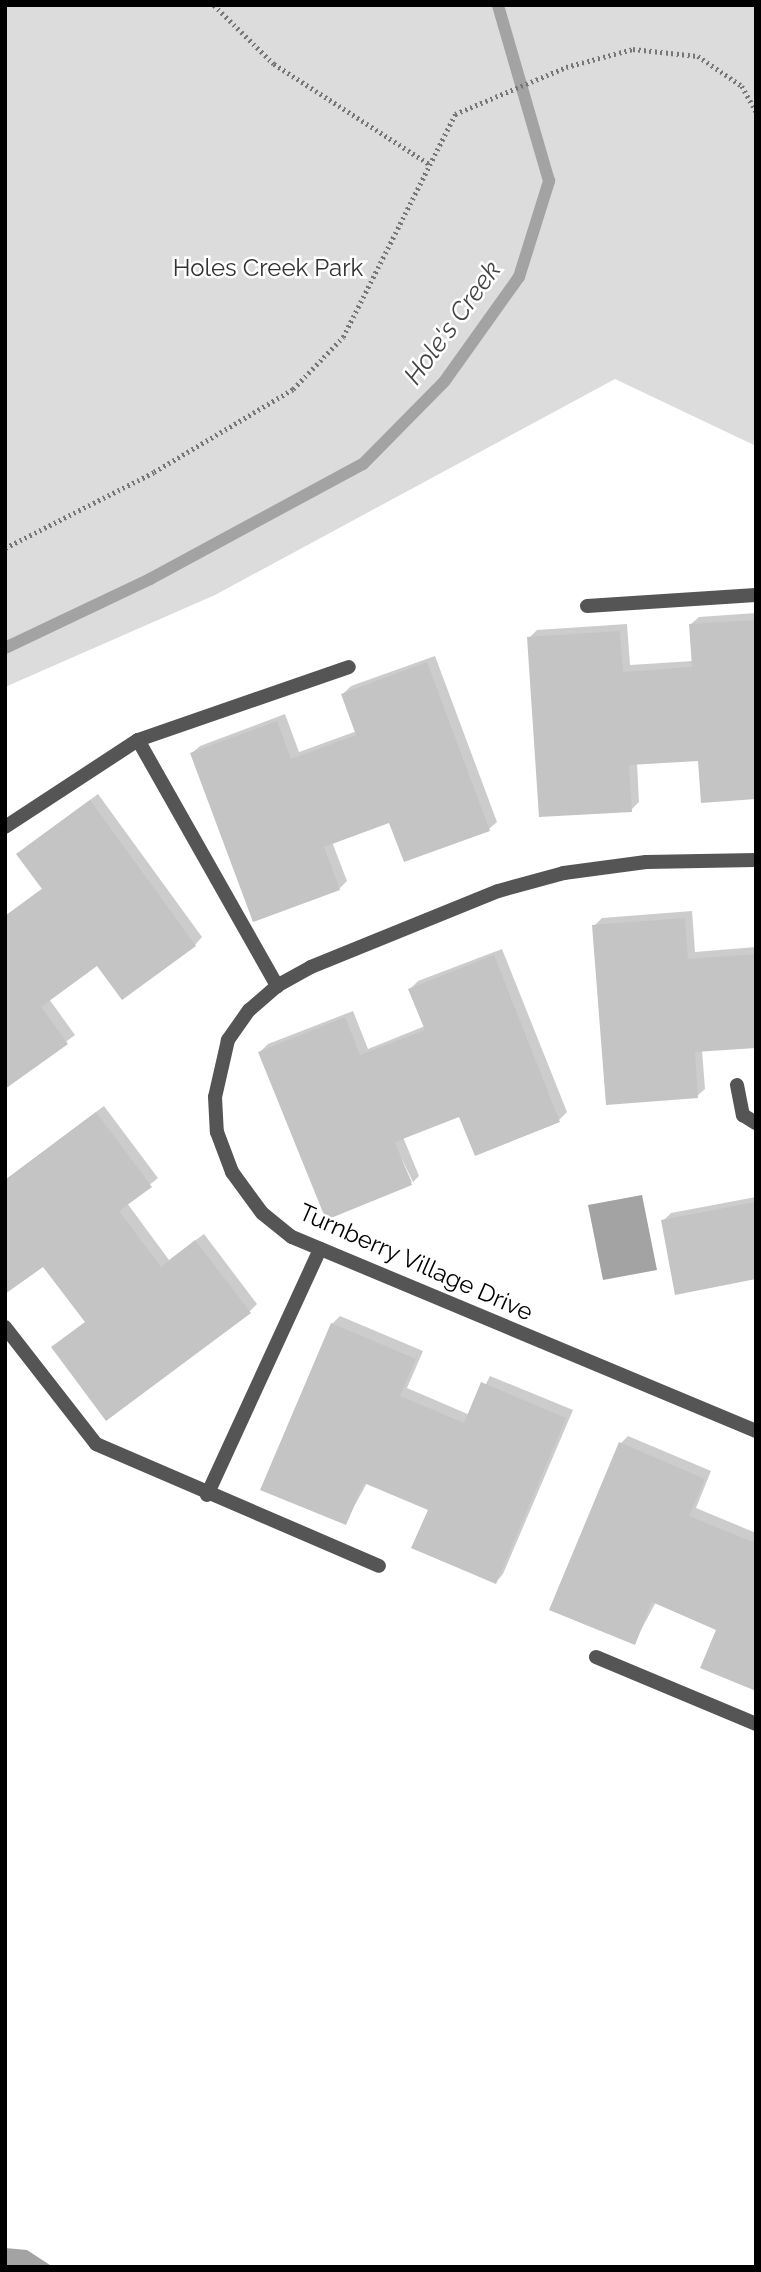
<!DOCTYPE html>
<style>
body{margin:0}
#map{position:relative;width:761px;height:2272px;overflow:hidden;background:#fff;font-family:Raleway,sans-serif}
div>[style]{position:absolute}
.green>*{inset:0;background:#dcdcdc}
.water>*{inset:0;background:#a3a3a3}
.shadow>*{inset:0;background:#0003}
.stream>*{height:12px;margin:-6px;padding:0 6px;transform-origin:6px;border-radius:6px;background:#a3a3a3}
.building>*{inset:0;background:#c4c4c4}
.path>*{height:4.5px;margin-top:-2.25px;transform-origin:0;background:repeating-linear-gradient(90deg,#777 0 2px,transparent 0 5.5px)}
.lane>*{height:14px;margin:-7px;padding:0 7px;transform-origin:7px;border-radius:7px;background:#555}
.street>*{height:14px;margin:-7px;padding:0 7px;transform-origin:7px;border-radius:7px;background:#555}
span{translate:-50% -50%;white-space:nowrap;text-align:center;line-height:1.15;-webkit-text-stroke:5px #fff;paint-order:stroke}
.park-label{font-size:24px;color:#333}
.street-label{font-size:24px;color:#000}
.water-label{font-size:26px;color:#444;font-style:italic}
.frame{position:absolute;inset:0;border:7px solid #000;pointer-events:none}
</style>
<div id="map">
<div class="green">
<i style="clip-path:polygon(5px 5px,756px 5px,756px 446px,615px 379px,215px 595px,5px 687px)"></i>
</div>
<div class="water">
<i style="clip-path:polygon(642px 1195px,657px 1270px,603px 1280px,588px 1205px)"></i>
<i style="clip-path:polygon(5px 2248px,27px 2250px,53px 2267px,5px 2267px)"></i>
</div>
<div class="shadow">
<i style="clip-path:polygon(756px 613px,756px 797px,700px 759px,637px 763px,639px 802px,631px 810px,529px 638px,537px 630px,627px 624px,630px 665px,693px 661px,691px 624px,699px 617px)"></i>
<i style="clip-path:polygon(435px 656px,497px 822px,489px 829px,390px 821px,332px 842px,347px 881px,339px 889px,192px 753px,200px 746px,285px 714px,299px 752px,357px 731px,343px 694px,351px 686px)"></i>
<i style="clip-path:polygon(98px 794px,202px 937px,195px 945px,97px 963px,49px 999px,75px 1035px,5px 1087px,5px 916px,43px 888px,26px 847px)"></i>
<i style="clip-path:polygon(692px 911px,695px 952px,756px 947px,756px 1046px,702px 1050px,705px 1089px,697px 1096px,594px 926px,602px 918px)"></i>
<i style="clip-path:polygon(502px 949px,567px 1112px,559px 1120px,476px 1154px,460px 1114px,403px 1137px,419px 1176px,413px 1182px,390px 1135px,412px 1182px,327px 1217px,260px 1052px,268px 1044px,353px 1011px,368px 1049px,425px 1026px,410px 989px,418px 981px)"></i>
<i style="clip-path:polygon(104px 1106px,158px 1178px,127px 1203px,169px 1260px,204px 1234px,257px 1304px,249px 1312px,86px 1321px,44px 1265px,5px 1291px,5px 1180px)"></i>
<i style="clip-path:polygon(756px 1197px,756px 1277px,663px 1221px,671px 1213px)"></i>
<i style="clip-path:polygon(340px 1316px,423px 1351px,407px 1388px,470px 1415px,490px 1376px,573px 1410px,503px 1574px,496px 1582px,430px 1509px,367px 1483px,345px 1523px,332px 1324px)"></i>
<i style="clip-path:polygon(628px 1436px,711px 1471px,696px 1508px,756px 1533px,756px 1689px,719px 1629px,656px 1602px,634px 1643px,621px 1443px)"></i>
</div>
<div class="stream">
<i style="left:5px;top:648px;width:161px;rotate:-25.4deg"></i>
<i style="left:150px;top:579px;width:242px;rotate:-28.4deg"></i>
<i style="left:363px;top:464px;width:115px;rotate:-45.4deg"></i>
<i style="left:444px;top:382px;width:129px;rotate:-54.5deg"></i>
<i style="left:519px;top:277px;width:101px;rotate:-72.6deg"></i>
<i style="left:549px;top:181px;width:183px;rotate:-106.2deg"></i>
</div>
<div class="building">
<i style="clip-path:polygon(756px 620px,756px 799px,701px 803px,698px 761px,629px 765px,632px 812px,539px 817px,527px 637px,620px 631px,623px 672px,692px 667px,689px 624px)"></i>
<i style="clip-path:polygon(427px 662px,490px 831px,404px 862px,389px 823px,324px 847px,340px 890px,253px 922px,190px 753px,277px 721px,291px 759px,356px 735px,341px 694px)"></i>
<i style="clip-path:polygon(90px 800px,196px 946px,122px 1000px,97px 966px,41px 1007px,68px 1044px,5px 1089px,5px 916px,42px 889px,16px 854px)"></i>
<i style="clip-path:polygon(685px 918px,688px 959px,756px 954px,756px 1048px,695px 1052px,698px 1098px,606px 1105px,592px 925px)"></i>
<i style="clip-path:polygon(494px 955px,560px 1122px,475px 1156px,459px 1117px,395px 1142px,412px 1185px,326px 1220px,258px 1052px,345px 1017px,360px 1055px,425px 1030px,408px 989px)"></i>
<i style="clip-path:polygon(96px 1112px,152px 1187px,119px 1211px,161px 1267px,195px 1240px,251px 1313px,106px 1421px,51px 1347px,85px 1322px,43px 1267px,5px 1294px,5px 1180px)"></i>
<i style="clip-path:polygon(756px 1202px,756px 1279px,675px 1295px,661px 1220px)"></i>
<i style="clip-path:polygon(331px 1323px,416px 1359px,400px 1396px,464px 1423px,481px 1382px,566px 1418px,496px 1584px,411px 1548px,428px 1510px,364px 1483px,346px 1525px,260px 1490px)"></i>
<i style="clip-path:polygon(619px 1442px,705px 1479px,689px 1516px,753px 1542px,756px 1536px,756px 1691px,700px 1668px,716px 1630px,652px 1602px,635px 1645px,549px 1610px)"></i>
</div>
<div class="path">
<i style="left:214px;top:5px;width:84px;rotate:44.5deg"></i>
<i style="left:274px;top:64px;width:184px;rotate:32.8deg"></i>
<i style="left:5px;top:548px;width:167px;rotate:-27deg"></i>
<i style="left:154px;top:472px;width:162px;rotate:-30.8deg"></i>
<i style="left:293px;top:389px;width:72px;rotate:-46.1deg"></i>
<i style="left:343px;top:337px;width:250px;rotate:-63.3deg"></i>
<i style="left:455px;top:114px;width:121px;rotate:-22.9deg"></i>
<i style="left:566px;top:67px;width:69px;rotate:-15deg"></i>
<i style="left:633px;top:49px;width:65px;rotate:6.1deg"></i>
<i style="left:698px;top:56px;width:53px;rotate:34.3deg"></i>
<i style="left:742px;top:86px;width:29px;rotate:61deg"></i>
</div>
<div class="lane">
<i style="left:587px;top:606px;width:169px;rotate:-3.7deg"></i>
<i style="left:138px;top:740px;width:223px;rotate:-19.1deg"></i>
<i style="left:5px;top:827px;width:159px;rotate:-33.2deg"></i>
<i style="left:138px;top:740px;width:283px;rotate:60.5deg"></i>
<i style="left:737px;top:1085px;width:31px;rotate:79deg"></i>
<i style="left:743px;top:1115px;width:15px;rotate:32deg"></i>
<i style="left:5px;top:1327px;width:148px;rotate:52.1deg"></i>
<i style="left:96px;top:1444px;width:308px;rotate:23.3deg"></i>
<i style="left:207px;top:1495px;width:271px;rotate:-65.3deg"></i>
<i style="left:596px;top:1657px;width:173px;rotate:22.7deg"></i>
</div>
<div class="street">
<i style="left:756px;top:860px;width:110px;rotate:179deg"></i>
<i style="left:646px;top:862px;width:83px;rotate:172.4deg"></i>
<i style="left:564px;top:873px;width:68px;rotate:164.7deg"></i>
<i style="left:498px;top:891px;width:202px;rotate:157.9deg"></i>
<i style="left:311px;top:967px;width:39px;rotate:151deg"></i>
<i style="left:277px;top:986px;width:37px;rotate:139deg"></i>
<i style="left:249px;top:1010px;width:37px;rotate:125deg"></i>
<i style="left:228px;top:1040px;width:58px;rotate:102.8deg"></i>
<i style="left:215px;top:1097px;width:35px;rotate:87deg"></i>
<i style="left:217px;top:1132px;width:43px;rotate:69.4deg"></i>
<i style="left:232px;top:1172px;width:51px;rotate:53.8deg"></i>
<i style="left:262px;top:1213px;width:38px;rotate:39deg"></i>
<i style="left:292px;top:1237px;width:503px;rotate:22.69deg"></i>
</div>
<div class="park-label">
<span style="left:268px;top:268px">Holes Creek Park</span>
</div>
<div class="street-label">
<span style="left:416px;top:1262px;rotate:24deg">Turnberry Village Drive</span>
</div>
<div class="water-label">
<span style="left:453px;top:323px;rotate:-54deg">Hole's Creek</span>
</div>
<div class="frame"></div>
</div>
